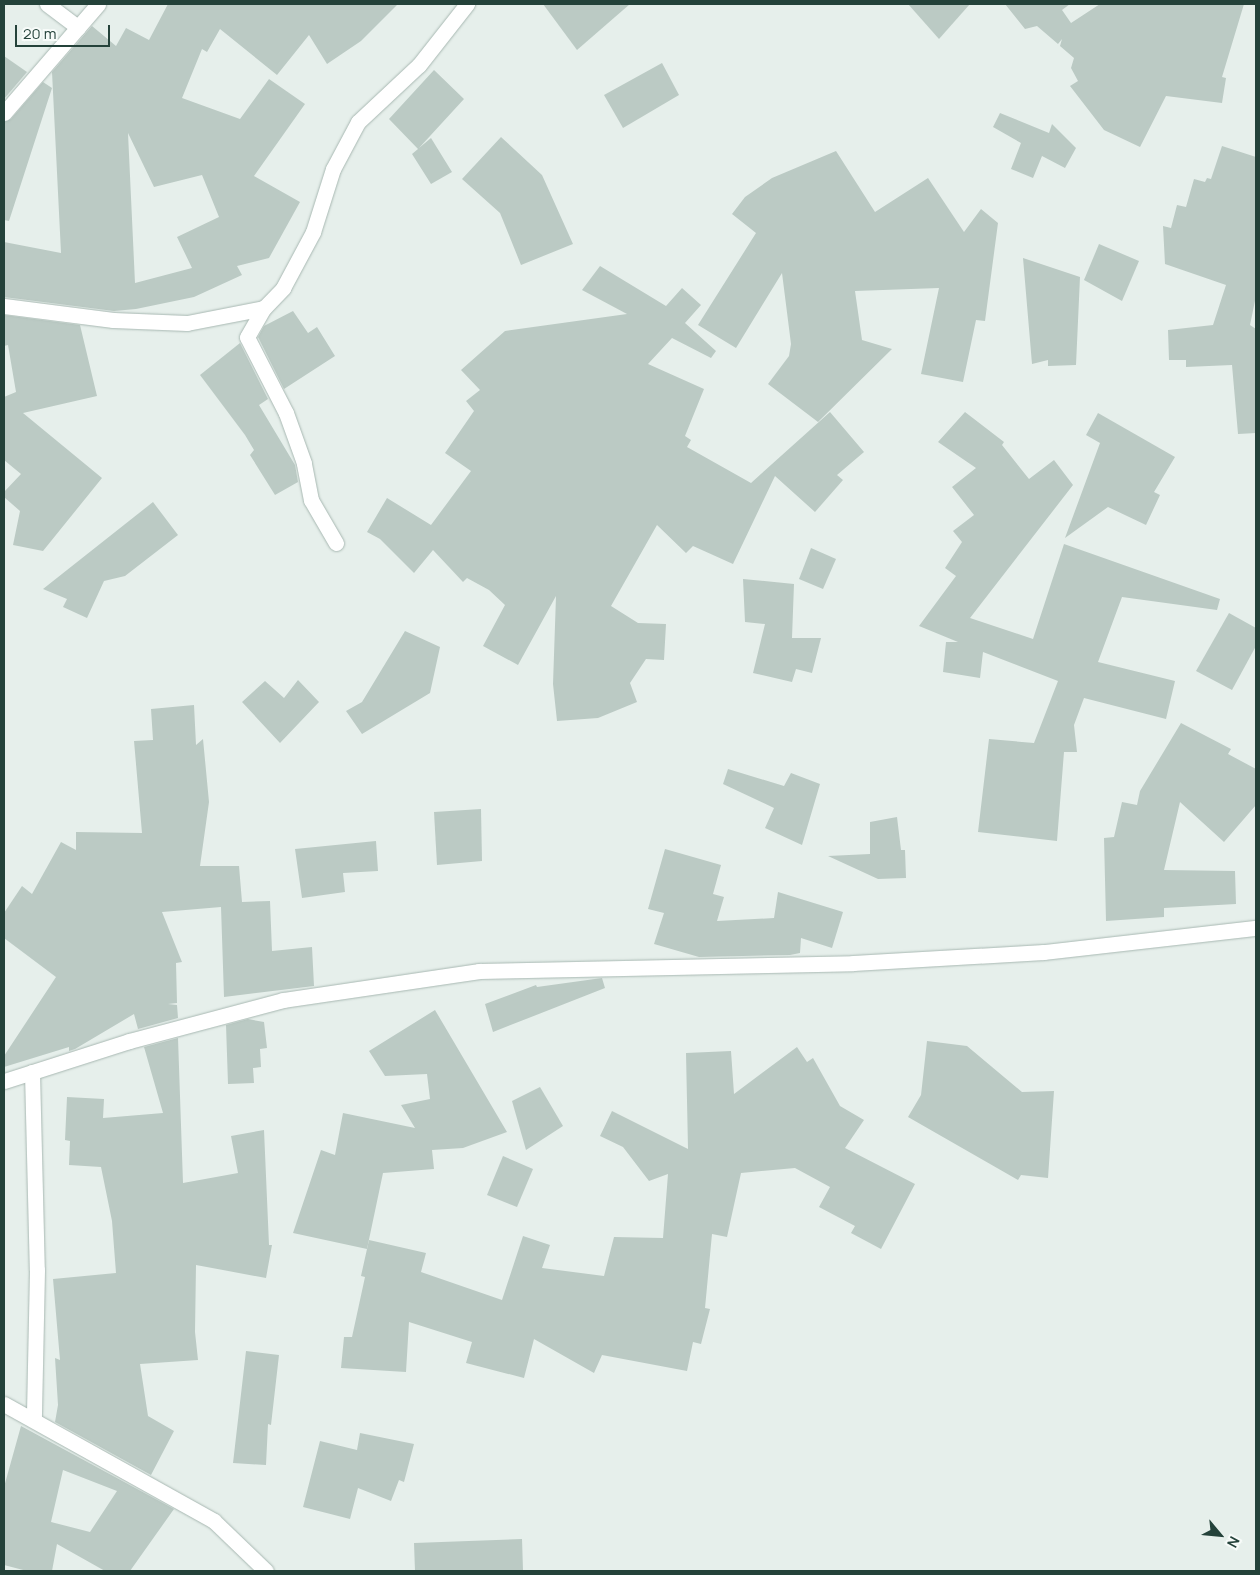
<!DOCTYPE html>
<style>
body{margin:0}
#map{position:relative;width:1260px;height:1575px;overflow:hidden;background:#e6efeb;font-family:Manrope,sans-serif}
div>[style]{position:absolute}
.building>*{inset:0;background:#bbcac4}
.roads{filter:drop-shadow(0 0 1px #a8b8b2) drop-shadow(0 0 1px #a8b8b2)}
.street>*{height:15px;margin:-7.5px;padding:0 7.5px;transform-origin:7.5px;border-radius:7.5px;background:#fff}
span{translate:-50% -50%;white-space:nowrap;text-align:center;line-height:1.15;-webkit-text-stroke:4px #f7fbf9;paint-order:stroke}
.frame{position:absolute;inset:0;border:5px solid #24423a;pointer-events:none}
.north{position:absolute;left:1195px;top:1510px;width:50px;height:50px;-webkit-text-stroke:4px #f7fbf9;paint-order:stroke;rotate:118deg;font-size:14px;font-weight:700;line-height:20px;text-align:center;color:#24423a}
.north::after{content:'';display:block;margin:auto;width:18px;height:22px;background:#24423a;clip-path:polygon(50% 0,100% 100%,50% 72%,0 100%)}
.scale{position:absolute;left:15px;top:25px;width:95px;height:22px;box-sizing:border-box;border:2px solid #24423a;border-top:0;padding-left:6px;font-size:15px;line-height:18px;white-space:nowrap;color:#24423a;-webkit-text-stroke:4px #f7fbf9;paint-order:stroke}
</style>
<div id="map">
<div class="building">
<i style="clip-path:polygon(evenodd,168px 4px,398px 4px,361px 41px,327px 64px,309px 35px,277px 75px,220px 29px,207px 52px,202px 49px,182px 98px,240px 119px,269px 79px,305px 104px,254px 176px,300px 202px,269px 258px,237px 266px,242px 275px,194px 297px,136px 309px,114px 311px,4px 297px,4px 242px,61px 253px,52px 72px,92px 26px,116px 46px,126px 28px,149px 40px,168px 4px,128px 133px,154px 187px,202px 175px,219px 217px,177px 237px,192px 268px,135px 283px,128px 133px)"></i>
<i style="clip-path:polygon(543px 4px,630px 4px,577px 50px)"></i>
<i style="clip-path:polygon(908px 4px,970px 4px,939px 39px)"></i>
<i style="clip-path:polygon(1005px 4px,1070px 4px,1062px 10px,1071px 23px,1100px 4px,1244px 4px,1222px 77px,1226px 78px,1222px 103px,1166px 96px,1140px 147px,1104px 130px,1070px 86px,1078px 81px,1071px 68px,1074px 58px,1060px 46px,1062px 39px,1058px 44px,1037px 26px,1025px 29px)"></i>
<i style="clip-path:polygon(4px 56px,27px 72px,4px 99px)"></i>
<i style="clip-path:polygon(662px 63px,679px 95px,623px 128px,604px 95px)"></i>
<i style="clip-path:polygon(434px 70px,464px 99px,419px 148px,431px 138px,452px 172px,431px 184px,412px 154px,418px 149px,389px 119px)"></i>
<i style="clip-path:polygon(43px 82px,52px 88px,9px 221px,4px 220px,4px 122px,11px 119px)"></i>
<i style="clip-path:polygon(1000px 113px,1049px 133px,1052px 124px,1076px 148px,1065px 168px,1042px 156px,1033px 178px,1011px 169px,1021px 143px,993px 127px)"></i>
<i style="clip-path:polygon(501px 137px,542px 175px,573px 244px,521px 265px,500px 213px,462px 179px)"></i>
<i style="clip-path:polygon(1222px 146px,1256px 157px,1256px 296px,1250px 325px,1256px 329px,1256px 433px,1238px 434px,1232px 365px,1186px 367px,1186px 360px,1169px 360px,1168px 330px,1213px 325px,1226px 285px,1165px 264px,1163px 226px,1171px 228px,1177px 205px,1186px 207px,1194px 179px,1205px 182px,1207px 178px,1211px 179px)"></i>
<i style="clip-path:polygon(836px 151px,875px 212px,928px 178px,964px 232px,981px 209px,998px 223px,985px 321px,976px 320px,963px 382px,921px 374px,939px 288px,855px 291px,862px 340px,892px 349px,818px 422px,768px 384px,789px 356px,791px 344px,782px 273px,736px 348px,698px 325px,756px 233px,732px 214px,745px 197px,772px 178px)"></i>
<i style="clip-path:polygon(1099px 244px,1139px 261px,1122px 301px,1084px 280px)"></i>
<i style="clip-path:polygon(1023px 258px,1080px 277px,1076px 365px,1048px 366px,1048px 360px,1032px 364px)"></i>
<i style="clip-path:polygon(600px 266px,666px 306px,682px 288px,701px 305px,685px 323px,716px 351px,711px 358px,672px 338px,648px 364px,704px 389px,685px 436px,691px 440px,687px 447px,751px 483px,830px 412px,864px 452px,837px 475px,843px 480px,815px 512px,775px 476px,733px 564px,693px 546px,686px 553px,657px 525px,611px 606px,638px 623px,666px 624px,664px 660px,646px 659px,630px 683px,637px 702px,598px 718px,557px 721px,553px 684px,556px 596px,518px 665px,483px 646px,505px 605px,489px 590px,467px 578px,463px 582px,433px 550px,414px 573px,380px 539px,367px 532px,387px 498px,431px 525px,471px 471px,445px 453px,474px 411px,466px 401px,480px 390px,461px 370px,505px 331px,627px 314px,582px 290px)"></i>
<i style="clip-path:polygon(293px 311px,308px 333px,317px 327px,335px 356px,284px 389px,258px 337px,264px 326px)"></i>
<i style="clip-path:polygon(4px 315px,80px 325px,97px 396px,23px 413px,102px 478px,43px 551px,13px 545px,20px 511px,4px 497px,4px 492px,21px 474px,4px 460px,4px 397px,16px 392px,8px 345px,4px 346px)"></i>
<i style="clip-path:polygon(240px 343px,268px 399px,259px 405px,295px 465px,298px 482px,275px 495px,250px 455px,254px 450px,245px 435px,200px 375px)"></i>
<i style="clip-path:polygon(965px 412px,1004px 442px,1002px 445px,1029px 479px,1054px 460px,1073px 485px,970px 618px,1033px 639px,1064px 544px,1220px 599px,1217px 610px,1122px 597px,1098px 662px,1175px 681px,1166px 719px,1084px 698px,1074px 725px,1077px 752px,1064px 752px,1057px 841px,978px 832px,989px 739px,1034px 743px,1058px 681px,983px 652px,980px 678px,943px 672px,946px 642px,958px 642px,919px 626px,956px 576px,945px 568px,962px 542px,953px 531px,974px 515px,952px 487px,976px 468px,938px 442px)"></i>
<i style="clip-path:polygon(1098px 413px,1175px 457px,1154px 492px,1160px 495px,1146px 525px,1108px 507px,1065px 538px,1100px 443px,1086px 435px)"></i>
<i style="clip-path:polygon(153px 502px,178px 535px,125px 576px,104px 581px,87px 618px,63px 607px,67px 599px,43px 589px)"></i>
<i style="clip-path:polygon(811px 548px,836px 559px,823px 589px,799px 579px)"></i>
<i style="clip-path:polygon(743px 579px,794px 584px,792px 638px,821px 638px,812px 673px,796px 669px,792px 682px,753px 673px,765px 624px,745px 622px)"></i>
<i style="clip-path:polygon(1229px 613px,1256px 628px,1256px 646px,1232px 690px,1196px 671px)"></i>
<i style="clip-path:polygon(405px 631px,440px 647px,430px 693px,362px 734px,346px 711px,362px 702px)"></i>
<i style="clip-path:polygon(298px 680px,319px 702px,280px 743px,242px 702px,265px 681px,284px 698px)"></i>
<i style="clip-path:polygon(194px 705px,196px 745px,203px 739px,209px 802px,200px 866px,239px 866px,242px 902px,270px 901px,272px 951px,312px 947px,314px 986px,224px 997px,221px 907px,162px 912px,182px 962px,176px 963px,177px 1003px,168px 1004px,177px 1005px,178px 1018px,138px 1029px,134px 1014px,75px 1049px,69px 1051px,69px 1047px,4px 1067px,4px 1056px,56px 977px,4px 938px,4px 913px,22px 886px,32px 894px,61px 842px,76px 850px,76px 832px,142px 833px,134px 741px,153px 740px,151px 709px)"></i>
<i style="clip-path:polygon(1181px 723px,1231px 749px,1228px 754px,1256px 769px,1256px 805px,1224px 842px,1180px 802px,1164px 870px,1235px 871px,1236px 904px,1164px 908px,1164px 917px,1106px 921px,1104px 838px,1114px 837px,1122px 802px,1137px 805px,1140px 791px)"></i>
<i style="clip-path:polygon(728px 769px,784px 786px,791px 773px,820px 784px,802px 845px,765px 828px,774px 808px,723px 784px)"></i>
<i style="clip-path:polygon(481px 809px,482px 861px,437px 865px,434px 812px)"></i>
<i style="clip-path:polygon(897px 817px,901px 850px,905px 850px,906px 878px,878px 879px,828px 856px,870px 854px,870px 822px)"></i>
<i style="clip-path:polygon(376px 841px,378px 871px,343px 873px,345px 892px,302px 898px,295px 849px)"></i>
<i style="clip-path:polygon(665px 849px,721px 865px,713px 894px,724px 897px,717px 921px,774px 918px,778px 892px,843px 912px,832px 948px,801px 938px,800px 953px,790px 955px,699px 957px,654px 944px,664px 913px,648px 909px)"></i>
<i style="clip-path:polygon(602px 978px,605px 988px,493px 1032px,485px 1004px,536px 985px,537px 987px)"></i>
<i style="clip-path:polygon(435px 1010px,507px 1132px,463px 1148px,432px 1150px,434px 1169px,383px 1173px,367px 1249px,293px 1233px,321px 1150px,335px 1155px,343px 1113px,415px 1128px,401px 1105px,430px 1099px,427px 1074px,385px 1076px,369px 1051px)"></i>
<i style="clip-path:polygon(248px 1019px,264px 1022px,267px 1048px,260px 1049px,261px 1067px,253px 1068px,254px 1083px,228px 1084px,226px 1025px)"></i>
<i style="clip-path:polygon(178px 1038px,183px 1183px,238px 1173px,231px 1136px,264px 1130px,269px 1245px,272px 1245px,266px 1278px,196px 1265px,195px 1332px,198px 1360px,140px 1364px,148px 1416px,174px 1431px,151px 1475px,55px 1422px,58px 1405px,55px 1358px,60px 1360px,53px 1279px,116px 1273px,112px 1221px,101px 1167px,69px 1165px,70px 1141px,65px 1140px,67px 1097px,104px 1099px,103px 1118px,163px 1113px,144px 1047px)"></i>
<i style="clip-path:polygon(927px 1041px,967px 1046px,1022px 1092px,1054px 1091px,1048px 1178px,1021px 1175px,1018px 1180px,908px 1117px,921px 1095px)"></i>
<i style="clip-path:polygon(797px 1047px,807px 1062px,813px 1058px,840px 1106px,864px 1120px,845px 1148px,915px 1184px,881px 1249px,851px 1233px,855px 1226px,819px 1207px,830px 1187px,795px 1168px,741px 1173px,727px 1237px,712px 1234px,705px 1308px,710px 1309px,701px 1344px,693px 1342px,687px 1371px,602px 1355px,594px 1373px,534px 1339px,524px 1378px,466px 1363px,472px 1342px,409px 1322px,406px 1372px,341px 1368px,344px 1337px,352px 1337px,365px 1277px,361px 1276px,369px 1240px,426px 1253px,421px 1272px,502px 1300px,523px 1236px,550px 1245px,542px 1268px,604px 1276px,614px 1237px,663px 1238px,668px 1174px,649px 1181px,623px 1147px,600px 1136px,612px 1111px,688px 1149px,686px 1053px,731px 1051px,734px 1094px)"></i>
<i style="clip-path:polygon(540px 1087px,563px 1126px,526px 1150px,512px 1101px)"></i>
<i style="clip-path:polygon(503px 1156px,533px 1169px,517px 1207px,487px 1195px)"></i>
<i style="clip-path:polygon(246px 1351px,279px 1355px,271px 1425px,268px 1424px,266px 1465px,233px 1463px)"></i>
<i style="clip-path:polygon(evenodd,21px 1426px,174px 1509px,130px 1571px,105px 1571px,57px 1544px,52px 1571px,27px 1571px,4px 1565px,4px 1487px,21px 1426px,63px 1470px,117px 1491px,90px 1532px,51px 1522px,63px 1470px)"></i>
<i style="clip-path:polygon(360px 1433px,414px 1444px,404px 1482px,399px 1480px,391px 1501px,358px 1488px,350px 1519px,303px 1507px,320px 1441px,357px 1450px)"></i>
<i style="clip-path:polygon(522px 1539px,523px 1571px,415px 1571px,414px 1543px)"></i>
</div>
<div class="roads">
<div class="street">
<i style="left:47px;top:4px;width:39px;rotate:37deg"></i>
<i style="left:4px;top:113px;width:144px;rotate:-49.2deg"></i>
<i style="left:4px;top:306px;width:110px;rotate:7.3deg"></i>
<i style="left:113px;top:320px;width:74px;rotate:2.3deg"></i>
<i style="left:187px;top:323px;width:78px;rotate:-11deg"></i>
<i style="left:336px;top:543px;width:50px;rotate:-120.2deg"></i>
<i style="left:311px;top:500px;width:38px;rotate:-101deg"></i>
<i style="left:304px;top:463px;width:53px;rotate:-109.8deg"></i>
<i style="left:286px;top:413px;width:85px;rotate:-117.2deg"></i>
<i style="left:247px;top:337px;width:34px;rotate:-60deg"></i>
<i style="left:264px;top:308px;width:28px;rotate:-46deg"></i>
<i style="left:283px;top:288px;width:64px;rotate:-61.8deg"></i>
<i style="left:313px;top:232px;width:66px;rotate:-72.4deg"></i>
<i style="left:333px;top:169px;width:53px;rotate:-62deg"></i>
<i style="left:358px;top:122px;width:83px;rotate:-43.1deg"></i>
<i style="left:419px;top:65px;width:78px;rotate:-51.8deg"></i>
<i style="left:32px;top:1072px;width:198px;rotate:88.6deg"></i>
<i style="left:37px;top:1270px;width:149px;rotate:91.2deg"></i>
<i style="left:4px;top:1081px;width:131px;rotate:-17.7deg"></i>
<i style="left:129px;top:1041px;width:159px;rotate:-14.9deg"></i>
<i style="left:283px;top:1000px;width:198px;rotate:-8.4deg"></i>
<i style="left:479px;top:971px;width:374px;rotate:-1.2deg"></i>
<i style="left:853px;top:963px;width:191px;rotate:-3.3deg"></i>
<i style="left:1044px;top:952px;width:213px;rotate:-6.5deg"></i>
<i style="left:4px;top:1404px;width:240px;rotate:29.1deg"></i>
<i style="left:214px;top:1521px;width:72px;rotate:43.9deg"></i>
</div>
</div>
<div class="frame"></div>
<div class="north">N</div>
<div class="scale">20 m</div>
</div>
